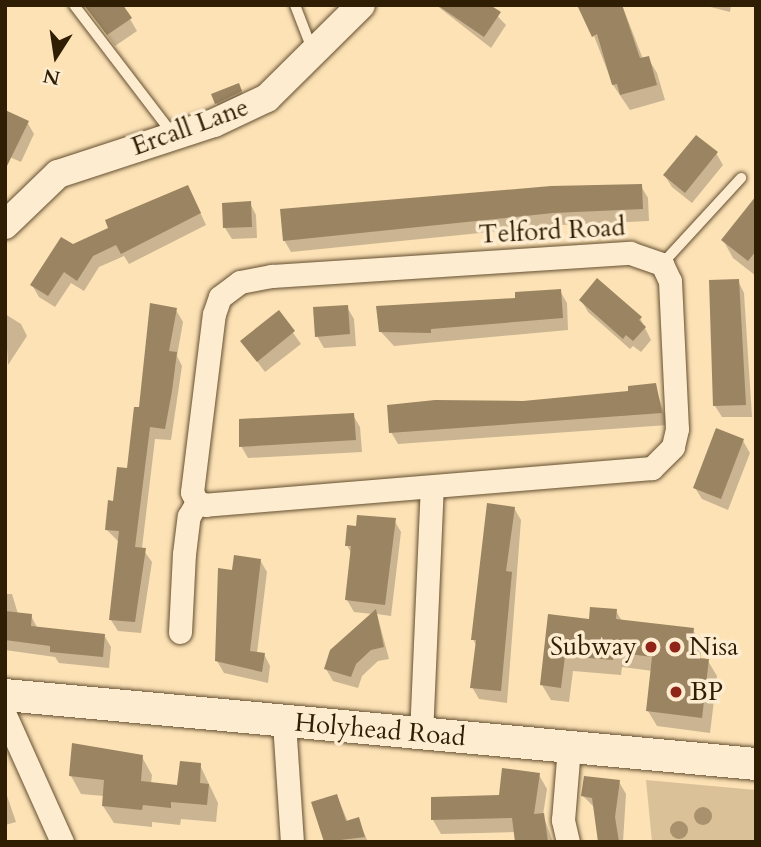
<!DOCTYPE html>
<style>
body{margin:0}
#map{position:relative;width:761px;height:847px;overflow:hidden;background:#fde2b6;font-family:Cardo,serif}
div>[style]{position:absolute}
.green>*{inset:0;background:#dac198}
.shadow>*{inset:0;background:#0003}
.building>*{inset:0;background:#9b8461}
.roads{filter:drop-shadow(0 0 2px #634f30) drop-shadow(0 0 2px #634f30)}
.service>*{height:10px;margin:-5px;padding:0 5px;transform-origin:5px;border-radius:5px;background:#feecd0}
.minor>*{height:23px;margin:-11.5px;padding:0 11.5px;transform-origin:11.5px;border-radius:11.5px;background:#feecd0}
.tertiary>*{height:28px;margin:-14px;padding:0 14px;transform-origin:14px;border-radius:14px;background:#feecd0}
.secondary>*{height:32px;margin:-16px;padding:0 16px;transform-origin:16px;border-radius:16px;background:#feecd0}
.trees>*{width:18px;height:18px;margin:-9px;border-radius:50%;background:#a8916c}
.dots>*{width:19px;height:19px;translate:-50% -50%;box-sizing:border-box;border:4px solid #feecd0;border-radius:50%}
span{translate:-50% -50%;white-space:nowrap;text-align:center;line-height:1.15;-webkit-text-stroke:7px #feecd0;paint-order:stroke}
.street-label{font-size:26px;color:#301e04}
.poi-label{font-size:26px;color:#301e04}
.right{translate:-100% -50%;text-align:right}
.left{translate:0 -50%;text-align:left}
.frame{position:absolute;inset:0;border:7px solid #301e04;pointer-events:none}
.north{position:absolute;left:21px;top:21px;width:70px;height:70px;-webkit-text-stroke:5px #feecd0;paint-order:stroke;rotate:192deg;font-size:19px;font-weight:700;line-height:28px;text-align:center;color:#301e04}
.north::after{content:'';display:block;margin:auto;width:24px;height:32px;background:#301e04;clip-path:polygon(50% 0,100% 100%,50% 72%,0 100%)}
</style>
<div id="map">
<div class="green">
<i style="clip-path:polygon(646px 780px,756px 790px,756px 842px,652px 842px)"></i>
</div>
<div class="shadow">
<i style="clip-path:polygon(85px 5px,130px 19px,137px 31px,115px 46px)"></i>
<i style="clip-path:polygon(436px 5px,487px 5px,506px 25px,491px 48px)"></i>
<i style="clip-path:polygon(622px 5px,643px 59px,648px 58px,657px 73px,665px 100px,630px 110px,613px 85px,594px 36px)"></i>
<i style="clip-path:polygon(703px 5px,731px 5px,730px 12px)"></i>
<i style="clip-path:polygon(241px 90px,244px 97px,219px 109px,213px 95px)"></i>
<i style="clip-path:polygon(27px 122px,34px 134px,21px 162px,5px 155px)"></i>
<i style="clip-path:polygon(716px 153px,723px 165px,692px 203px,672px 187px,665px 176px)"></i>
<i style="clip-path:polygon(641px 186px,648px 198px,649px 221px,561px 225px,291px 252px,284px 240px)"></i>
<i style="clip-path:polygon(756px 198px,756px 276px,733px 258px,723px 240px)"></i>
<i style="clip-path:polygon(194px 199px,206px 225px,129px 264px,124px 256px,99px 267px,84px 291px,71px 283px,55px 307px,39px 297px,32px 285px,73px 246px)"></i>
<i style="clip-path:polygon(250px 203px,256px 215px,257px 238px,232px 239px,225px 228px)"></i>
<i style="clip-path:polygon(738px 281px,744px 293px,752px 417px,722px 417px,715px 406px)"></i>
<i style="clip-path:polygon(560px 291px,567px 303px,568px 330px,394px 346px,381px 332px)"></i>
<i style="clip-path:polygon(581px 300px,640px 318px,651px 340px,641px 352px,633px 346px,630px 349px,588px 312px)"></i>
<i style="clip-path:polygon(347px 307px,354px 319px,356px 346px,324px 348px,317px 336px)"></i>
<i style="clip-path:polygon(176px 310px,183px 322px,177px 356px,182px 366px,171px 440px,155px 439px,142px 548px,152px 562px,141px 633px,118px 631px,111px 620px,119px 542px,107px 530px,129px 470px,141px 409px)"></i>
<i style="clip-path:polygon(278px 312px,301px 344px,265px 372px,242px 341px)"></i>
<i style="clip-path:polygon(5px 314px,21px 324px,27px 336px,8px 365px)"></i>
<i style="clip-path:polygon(655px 385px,668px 425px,398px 444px,391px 432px,523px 403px,630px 393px)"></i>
<i style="clip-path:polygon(353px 415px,360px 427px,362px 452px,248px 458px,241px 446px)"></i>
<i style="clip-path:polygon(743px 441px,750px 453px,728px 510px,702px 499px,695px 488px)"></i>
<i style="clip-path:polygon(514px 508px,521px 520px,507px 703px,479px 699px,472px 687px,477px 647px,473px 639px)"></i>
<i style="clip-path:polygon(394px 520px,401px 532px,391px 616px,377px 614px,389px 659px,378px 661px,362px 676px,358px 688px,333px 681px,326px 669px,372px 614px,354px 612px,347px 600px,352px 555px,347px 545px)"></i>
<i style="clip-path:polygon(260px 560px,267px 572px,257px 653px,264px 654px,270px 666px,268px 683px,224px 673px,217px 661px,234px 571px)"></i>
<i style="clip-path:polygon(5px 594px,12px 594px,18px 614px,31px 616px,38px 629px,104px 635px,111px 647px,109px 668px,59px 663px,55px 657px,5px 650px)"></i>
<i style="clip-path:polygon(616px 611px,622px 621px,693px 630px,702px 645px,700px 660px,708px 661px,717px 676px,710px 733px,657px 726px,648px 711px,653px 671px,622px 667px,621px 675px,573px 671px,569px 702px,551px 700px,542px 685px,591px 620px)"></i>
<i style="clip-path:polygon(142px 757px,152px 775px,151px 784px,179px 787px,200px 765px,218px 803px,216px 822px,181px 819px,180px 825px,152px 822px,152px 827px,114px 823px,103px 806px,104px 796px,81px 794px,71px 776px)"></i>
<i style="clip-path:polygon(539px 775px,547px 789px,543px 815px,553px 842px,517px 842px,516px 832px,441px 834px,433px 820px,500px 797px)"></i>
<i style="clip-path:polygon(619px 782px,626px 794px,623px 842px,599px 842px,595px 808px,583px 796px)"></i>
<i style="clip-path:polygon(5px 790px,16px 822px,5px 825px)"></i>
<i style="clip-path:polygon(337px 796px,348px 822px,358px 819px,368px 842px,326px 842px)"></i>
</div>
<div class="building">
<i style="clip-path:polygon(84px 5px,123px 5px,132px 18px,107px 35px)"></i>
<i style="clip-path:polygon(437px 5px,490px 5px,501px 12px,484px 37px)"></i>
<i style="clip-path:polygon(577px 5px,622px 5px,640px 58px,649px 56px,657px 85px,620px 95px,617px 84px,612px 85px,597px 34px,592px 37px)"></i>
<i style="clip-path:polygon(239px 83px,242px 91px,215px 104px,211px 94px)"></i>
<i style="clip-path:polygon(5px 110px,29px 121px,5px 170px)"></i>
<i style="clip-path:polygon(696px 135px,718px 152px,685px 193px,663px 175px)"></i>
<i style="clip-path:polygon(642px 184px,643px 209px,553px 213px,283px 241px,280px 209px,551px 186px)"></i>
<i style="clip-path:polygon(188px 185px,201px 213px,121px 254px,116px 245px,93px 256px,77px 281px,64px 272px,48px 296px,30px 285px,61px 237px,73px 244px,108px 228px,105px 220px)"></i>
<i style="clip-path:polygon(756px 196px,756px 251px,748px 261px,721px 240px)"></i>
<i style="clip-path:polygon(251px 201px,252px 227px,223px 228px,222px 203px)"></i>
<i style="clip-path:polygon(597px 278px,642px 317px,639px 320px,646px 327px,633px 341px,626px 335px,623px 339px,579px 300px)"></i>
<i style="clip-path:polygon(739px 279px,746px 405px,713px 406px,709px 280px)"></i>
<i style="clip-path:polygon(561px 289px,563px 318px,431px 329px,431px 333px,379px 332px,376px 306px,515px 298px,515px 292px)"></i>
<i style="clip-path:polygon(150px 303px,177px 308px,169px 351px,177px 352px,172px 391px,165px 429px,150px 427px,135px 547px,146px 548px,135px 622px,109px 620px,119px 531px,105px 530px,108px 500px,113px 501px,117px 467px,127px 468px,134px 407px,139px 407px)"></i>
<i style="clip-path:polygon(348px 305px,350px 334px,315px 337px,313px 307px)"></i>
<i style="clip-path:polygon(279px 310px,295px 331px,257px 362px,240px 341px)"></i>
<i style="clip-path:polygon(656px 383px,662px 413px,389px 433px,387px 405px,435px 400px,523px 401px,628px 391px,628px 386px)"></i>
<i style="clip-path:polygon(354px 413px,356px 440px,239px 447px,239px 419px)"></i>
<i style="clip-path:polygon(716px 428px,744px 439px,721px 499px,693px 488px)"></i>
<i style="clip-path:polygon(487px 503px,515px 507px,506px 571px,512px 572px,501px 691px,470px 688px,476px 640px,471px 640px)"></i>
<i style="clip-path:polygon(357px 515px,396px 518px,385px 605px,345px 600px,351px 546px,345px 546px,347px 525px,356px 526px)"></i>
<i style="clip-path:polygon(234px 555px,261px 559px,250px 651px,265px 653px,262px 672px,215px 661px,218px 568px,232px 570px)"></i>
<i style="clip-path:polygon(590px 607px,617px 609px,616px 619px,694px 628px,690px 657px,709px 659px,702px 718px,646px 711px,652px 657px,614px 652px,613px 660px,565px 656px,561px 688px,540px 685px,548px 614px,589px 619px)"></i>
<i style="clip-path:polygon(376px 609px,384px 647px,371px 650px,356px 664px,351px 677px,324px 669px,330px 650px)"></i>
<i style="clip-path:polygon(5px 611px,32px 614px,31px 626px,105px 634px,103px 657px,50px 652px,50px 646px,5px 640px)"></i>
<i style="clip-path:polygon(72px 743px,143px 755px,141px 781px,177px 785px,180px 761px,201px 763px,200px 783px,209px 784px,207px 805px,171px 802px,171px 808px,143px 805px,142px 810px,102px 806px,104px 780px,69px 776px)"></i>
<i style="clip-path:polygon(502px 768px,540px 773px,534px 814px,544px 813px,548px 842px,515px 842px,512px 818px,431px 820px,431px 797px,499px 795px)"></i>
<i style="clip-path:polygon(584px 776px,620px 780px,615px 817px,619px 842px,598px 842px,592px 798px,581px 796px)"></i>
<i style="clip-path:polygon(337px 794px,346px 821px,359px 817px,365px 837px,324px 842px,311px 802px)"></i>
</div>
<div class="roads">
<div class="service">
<i style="left:74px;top:5px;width:161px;rotate:52.6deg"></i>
<i style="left:295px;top:5px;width:47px;rotate:68.9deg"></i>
<i style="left:662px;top:264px;width:117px;rotate:-47.4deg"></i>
</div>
<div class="minor">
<i style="left:630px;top:253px;width:34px;rotate:19deg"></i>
<i style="left:662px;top:264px;width:19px;rotate:65deg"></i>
<i style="left:670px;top:281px;width:148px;rotate:87.3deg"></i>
<i style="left:677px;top:429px;width:18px;rotate:103deg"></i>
<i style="left:673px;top:447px;width:30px;rotate:135deg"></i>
<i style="left:652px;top:468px;width:448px;rotate:175.3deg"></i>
<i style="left:206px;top:505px;width:9px;rotate:-162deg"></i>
<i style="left:197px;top:502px;width:11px;rotate:-117deg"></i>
<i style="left:192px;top:492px;width:179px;rotate:-83deg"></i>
<i style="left:214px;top:314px;width:18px;rotate:-71deg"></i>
<i style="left:220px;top:297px;width:25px;rotate:-37deg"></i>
<i style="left:240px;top:282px;width:33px;rotate:-11deg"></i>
<i style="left:272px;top:276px;width:359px;rotate:-3.7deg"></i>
<i style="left:180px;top:632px;width:78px;rotate:-87.1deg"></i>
<i style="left:184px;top:554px;width:38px;rotate:-83deg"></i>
<i style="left:189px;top:516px;width:16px;rotate:-60deg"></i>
<i style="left:5px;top:715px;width:139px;rotate:65.8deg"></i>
<i style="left:284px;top:722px;width:120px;rotate:86.2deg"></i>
<i style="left:421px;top:735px;width:247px;rotate:-87.5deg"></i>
<i style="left:568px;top:842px;width:23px;rotate:-103deg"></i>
<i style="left:563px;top:820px;width:73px;rotate:-85.3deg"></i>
</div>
<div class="tertiary">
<i style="left:5px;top:225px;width:74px;rotate:-43.9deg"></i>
<i style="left:58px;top:174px;width:164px;rotate:-18.1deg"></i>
<i style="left:214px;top:123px;width:59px;rotate:-25.3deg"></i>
<i style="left:267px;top:98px;width:132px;rotate:-44.7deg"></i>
</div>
<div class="secondary">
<i style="left:5px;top:695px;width:754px;rotate:5.25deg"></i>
</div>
</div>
<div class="trees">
<i style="left:703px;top:816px"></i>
<i style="left:679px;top:830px"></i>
</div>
<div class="dots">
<i style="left:651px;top:647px;background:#8f2418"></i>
<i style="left:675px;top:647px;background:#8f2418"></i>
<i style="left:676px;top:692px;background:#8f2418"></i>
</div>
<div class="street-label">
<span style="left:190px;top:127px;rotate:-20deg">Ercall Lane</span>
<span style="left:552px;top:231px;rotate:-3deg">Telford Road</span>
<span style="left:380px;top:730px;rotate:5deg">Holyhead Road</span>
</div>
<div class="poi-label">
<span class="right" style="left:637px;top:647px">Subway</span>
<span class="left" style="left:689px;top:647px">Nisa</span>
<span class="left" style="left:690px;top:692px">BP</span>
</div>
<div class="frame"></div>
<div class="north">N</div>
</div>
